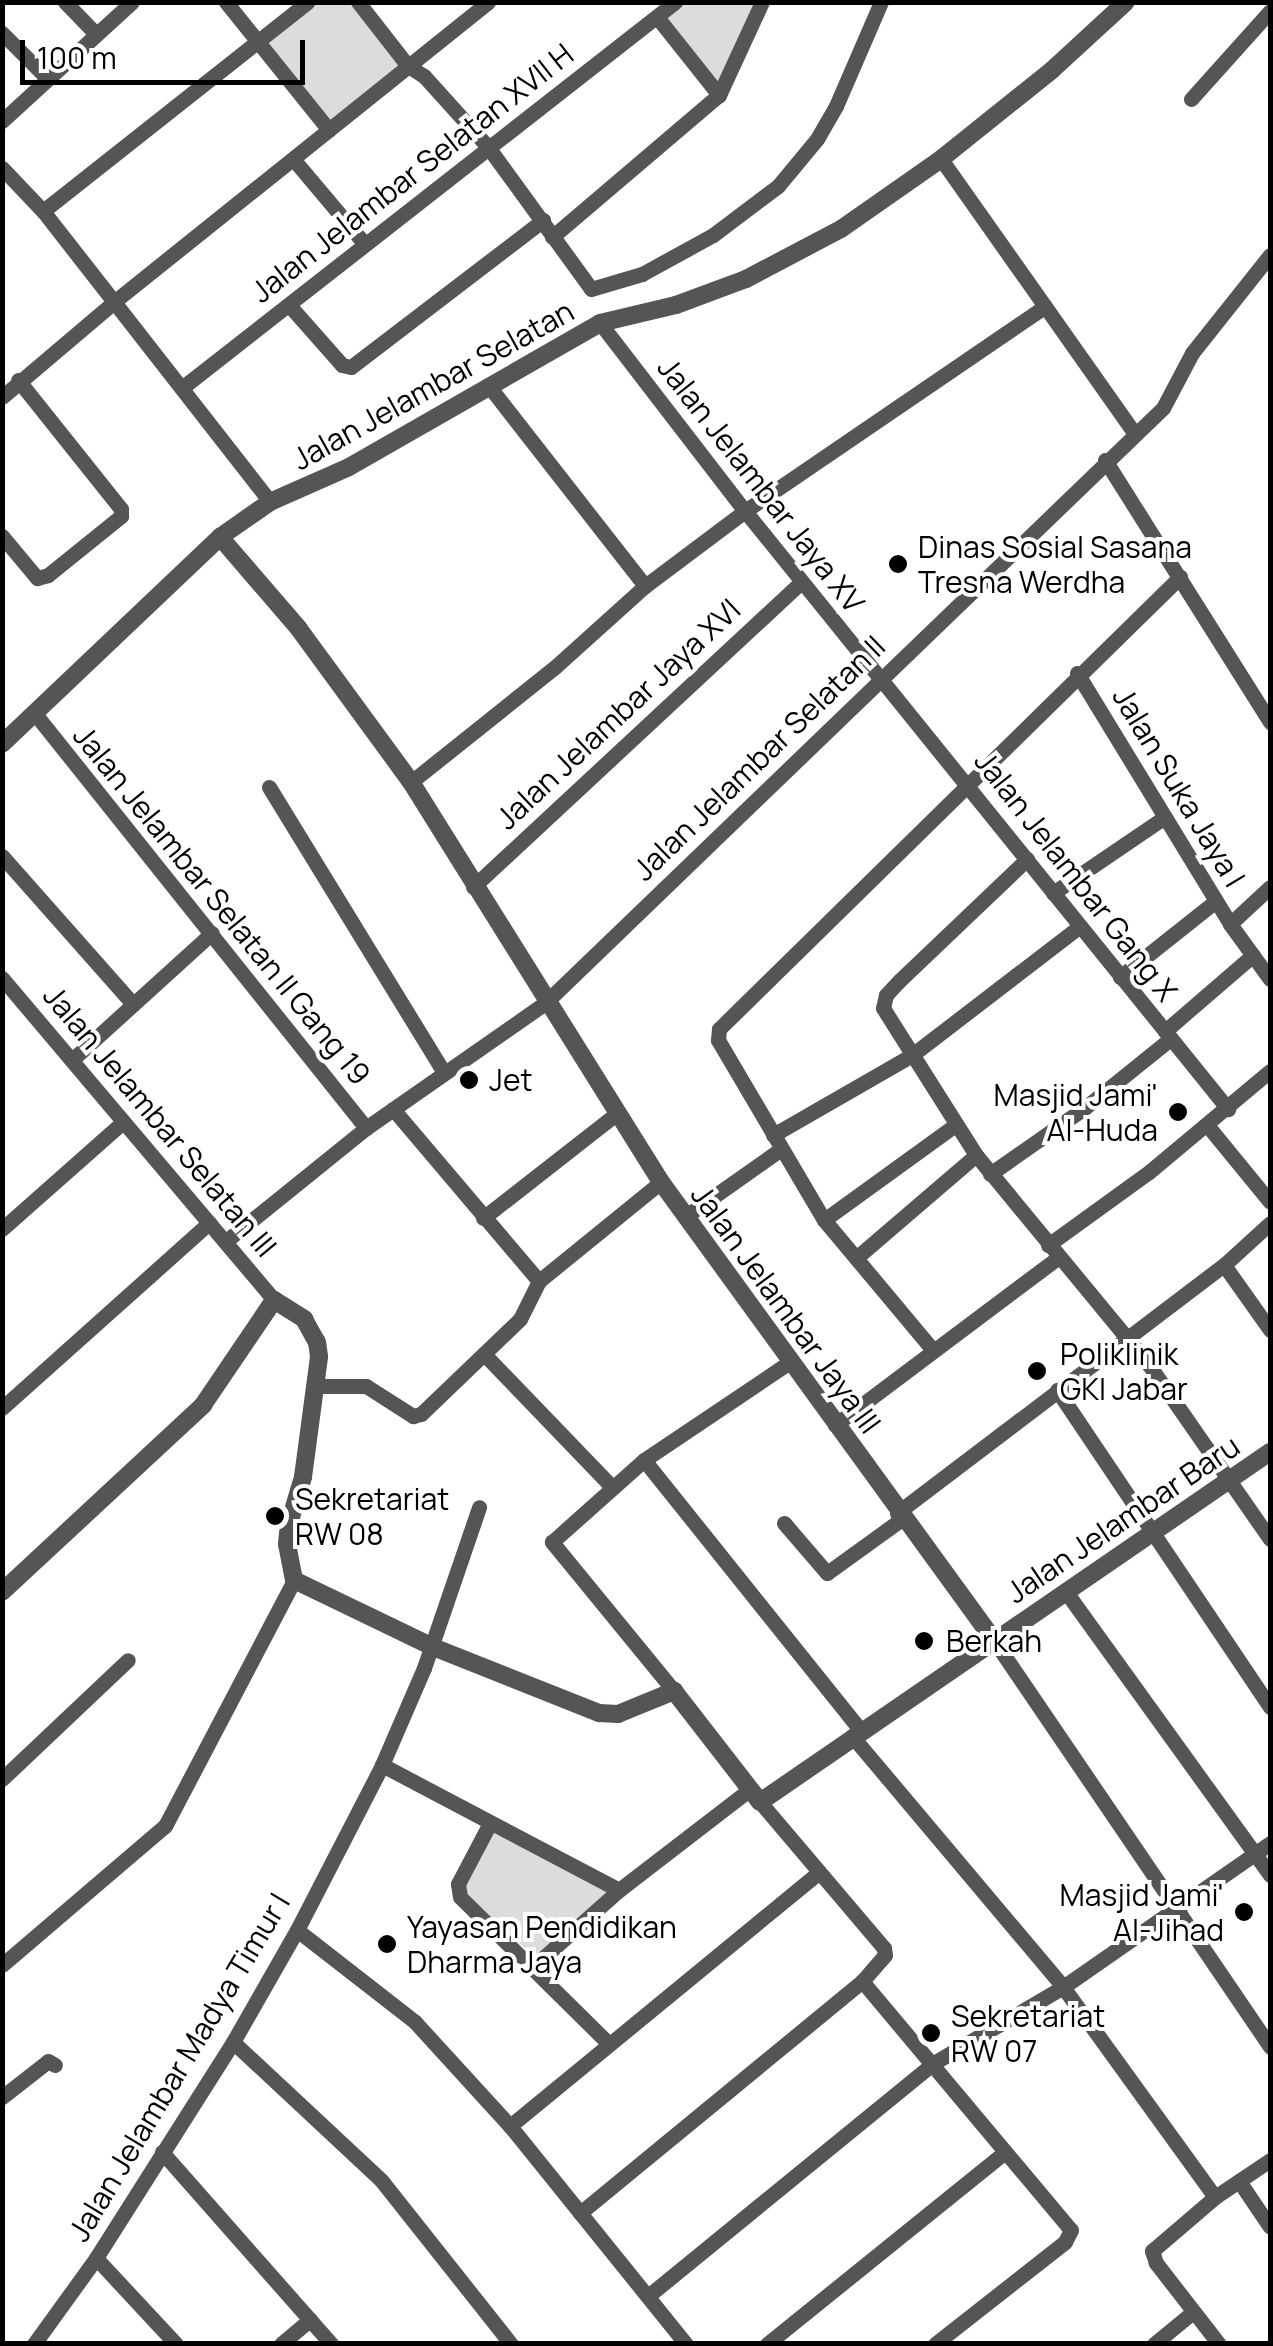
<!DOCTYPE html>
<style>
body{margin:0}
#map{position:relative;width:1273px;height:2346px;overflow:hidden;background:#fff;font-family:Manrope,sans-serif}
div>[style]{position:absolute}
.green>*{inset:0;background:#dcdcdc}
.minor>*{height:15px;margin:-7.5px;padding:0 7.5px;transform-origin:7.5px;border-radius:7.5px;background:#555}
.tertiary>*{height:18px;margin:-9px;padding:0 9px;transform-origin:9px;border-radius:9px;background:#555}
.dots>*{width:28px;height:28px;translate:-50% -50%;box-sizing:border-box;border:5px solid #fff;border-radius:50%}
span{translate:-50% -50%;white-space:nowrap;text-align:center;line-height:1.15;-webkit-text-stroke:8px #fff;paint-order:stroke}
.street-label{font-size:30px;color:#000}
.poi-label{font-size:30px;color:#000}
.left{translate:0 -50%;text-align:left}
.right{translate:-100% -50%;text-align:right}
.frame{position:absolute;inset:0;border:5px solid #000;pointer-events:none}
.scale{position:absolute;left:20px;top:40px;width:285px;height:45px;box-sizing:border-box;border:5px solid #000;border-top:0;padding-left:12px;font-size:30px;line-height:35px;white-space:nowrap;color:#000;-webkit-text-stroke:8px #fff;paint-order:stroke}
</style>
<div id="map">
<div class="green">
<i style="clip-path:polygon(308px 3px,358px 3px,408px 66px,329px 130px,255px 42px)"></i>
<i style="clip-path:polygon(678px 3px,762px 3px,718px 89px,662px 15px)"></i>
<i style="clip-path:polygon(495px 1826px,608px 1891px,536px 1957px,457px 1891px)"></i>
</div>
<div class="minor">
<i style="left:65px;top:2px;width:45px;rotate:45.9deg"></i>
<i style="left:226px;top:2px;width:164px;rotate:51.2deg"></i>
<i style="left:358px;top:2px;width:81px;rotate:52deg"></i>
<i style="left:408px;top:66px;width:19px;rotate:32deg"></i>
<i style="left:424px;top:76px;width:96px;rotate:48deg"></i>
<i style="left:488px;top:147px;width:175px;rotate:54deg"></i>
<i style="left:591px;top:289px;width:53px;rotate:-16.4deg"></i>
<i style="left:642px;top:274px;width:81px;rotate:-28.8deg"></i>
<i style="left:713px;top:235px;width:81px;rotate:-37deg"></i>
<i style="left:778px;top:186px;width:61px;rotate:-50.3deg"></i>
<i style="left:817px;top:139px;width:38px;rotate:-60deg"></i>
<i style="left:836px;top:106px;width:113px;rotate:-66.6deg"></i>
<i style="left:657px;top:17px;width:100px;rotate:51.5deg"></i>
<i style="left:2px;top:33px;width:64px;rotate:45deg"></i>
<i style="left:1191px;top:99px;width:118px;rotate:-48.1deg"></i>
<i style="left:2px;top:121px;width:176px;rotate:-42.5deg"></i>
<i style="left:941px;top:159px;width:335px;rotate:54.8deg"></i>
<i style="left:294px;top:160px;width:109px;rotate:49.9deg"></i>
<i style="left:2px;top:168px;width:59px;rotate:46.4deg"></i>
<i style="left:43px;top:211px;width:369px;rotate:52deg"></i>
<i style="left:43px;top:211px;width:337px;rotate:-38.3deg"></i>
<i style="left:552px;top:237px;width:219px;rotate:-40.4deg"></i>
<i style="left:719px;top:95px;width:102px;rotate:-65.2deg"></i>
<i style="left:289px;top:305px;width:80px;rotate:48.5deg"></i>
<i style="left:342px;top:365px;width:9px;rotate:13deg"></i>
<i style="left:351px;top:367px;width:242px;rotate:-37.4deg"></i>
<i style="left:600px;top:323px;width:237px;rotate:52.4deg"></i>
<i style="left:745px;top:511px;width:769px;rotate:51.07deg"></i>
<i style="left:488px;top:385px;width:255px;rotate:52deg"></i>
<i style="left:183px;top:387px;width:625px;rotate:-38.04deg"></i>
<i style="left:2px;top:397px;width:148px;rotate:-40.3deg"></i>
<i style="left:115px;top:301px;width:478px;rotate:-38.7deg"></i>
<i style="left:1105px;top:460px;width:310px;rotate:57.8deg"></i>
<i style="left:2px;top:536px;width:55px;rotate:50.2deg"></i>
<i style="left:37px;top:578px;width:11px;rotate:-15deg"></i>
<i style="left:48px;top:575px;width:94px;rotate:-38.9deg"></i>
<i style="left:121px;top:516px;width:7px;rotate:-90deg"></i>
<i style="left:121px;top:509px;width:165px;rotate:-128.6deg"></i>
<i style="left:1077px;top:673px;width:294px;rotate:58.6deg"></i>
<i style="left:1230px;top:924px;width:68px;rotate:54deg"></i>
<i style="left:36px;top:715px;width:529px;rotate:51.37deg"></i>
<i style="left:411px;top:782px;width:184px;rotate:-38.6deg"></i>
<i style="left:555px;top:667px;width:121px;rotate:-42deg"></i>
<i style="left:645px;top:586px;width:125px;rotate:-36.9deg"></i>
<i style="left:745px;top:511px;width:363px;rotate:-34.3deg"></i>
<i style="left:269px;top:787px;width:335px;rotate:58.5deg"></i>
<i style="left:2px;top:856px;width:196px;rotate:48.5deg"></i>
<i style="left:1027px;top:859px;width:177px;rotate:136.4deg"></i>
<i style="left:899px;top:981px;width:19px;rotate:133deg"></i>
<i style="left:886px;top:995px;width:13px;rotate:103deg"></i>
<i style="left:883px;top:1008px;width:174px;rotate:57.7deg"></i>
<i style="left:976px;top:1155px;width:272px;rotate:50.5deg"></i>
<i style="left:1149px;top:1365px;width:212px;rotate:55.2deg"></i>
<i style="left:473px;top:887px;width:448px;rotate:-42.9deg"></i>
<i style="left:1053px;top:893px;width:135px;rotate:-34.2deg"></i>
<i style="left:1230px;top:924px;width:54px;rotate:-42.8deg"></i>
<i style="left:1120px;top:977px;width:122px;rotate:-38.4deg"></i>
<i style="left:2px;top:978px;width:422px;rotate:49.8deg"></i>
<i style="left:1165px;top:1031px;width:116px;rotate:-40.8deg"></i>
<i style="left:74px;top:1058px;width:186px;rotate:-42.2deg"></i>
<i style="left:393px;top:1109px;width:226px;rotate:49.7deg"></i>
<i style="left:1207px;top:1125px;width:99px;rotate:50.7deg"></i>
<i style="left:773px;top:1135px;width:160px;rotate:-29.9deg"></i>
<i style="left:912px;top:1055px;width:210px;rotate:-37.5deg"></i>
<i style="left:990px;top:1174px;width:118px;rotate:-35deg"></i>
<i style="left:1087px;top:1106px;width:107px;rotate:-38.9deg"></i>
<i style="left:686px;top:1216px;width:116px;rotate:-35.2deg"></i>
<i style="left:483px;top:1218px;width:167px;rotate:-38deg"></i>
<i style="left:824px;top:1220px;width:162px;rotate:-35.9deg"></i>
<i style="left:2px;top:1229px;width:162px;rotate:-41.5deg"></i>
<i style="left:226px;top:1241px;width:180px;rotate:-38.9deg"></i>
<i style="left:366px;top:1128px;width:218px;rotate:-34.9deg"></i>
<i style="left:545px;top:1003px;width:858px;rotate:-43.91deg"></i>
<i style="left:1163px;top:408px;width:62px;rotate:-62.2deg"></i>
<i style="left:1192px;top:353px;width:125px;rotate:-51.5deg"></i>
<i style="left:1048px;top:1245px;width:125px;rotate:-35.9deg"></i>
<i style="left:1149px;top:1172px;width:158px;rotate:-39.9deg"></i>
<i style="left:856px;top:1258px;width:158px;rotate:-40.6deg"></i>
<i style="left:1224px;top:1265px;width:80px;rotate:54.7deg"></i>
<i style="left:932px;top:1349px;width:168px;rotate:-129.9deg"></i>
<i style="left:824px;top:1220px;width:209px;rotate:-120.5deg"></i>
<i style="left:718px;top:1040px;width:11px;rotate:-85deg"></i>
<i style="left:719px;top:1029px;width:646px;rotate:-44.44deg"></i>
<i style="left:484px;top:1354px;width:185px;rotate:46.1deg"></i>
<i style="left:317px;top:1386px;width:49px"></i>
<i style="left:366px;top:1386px;width:56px;rotate:32.6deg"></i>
<i style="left:413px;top:1416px;width:8px;rotate:-14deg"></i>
<i style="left:421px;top:1414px;width:137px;rotate:-43.8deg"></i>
<i style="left:520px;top:1319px;width:42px;rotate:-63.4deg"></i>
<i style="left:539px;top:1281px;width:157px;rotate:-39.1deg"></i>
<i style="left:1057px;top:1390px;width:382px;rotate:56.1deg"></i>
<i style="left:2px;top:1408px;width:278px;rotate:-41.8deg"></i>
<i style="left:835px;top:1425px;width:280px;rotate:-36.9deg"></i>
<i style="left:644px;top:1460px;width:346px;rotate:51.3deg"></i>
<i style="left:897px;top:1513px;width:410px;rotate:-37.2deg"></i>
<i style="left:1224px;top:1265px;width:62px;rotate:-42.4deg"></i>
<i style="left:784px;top:1523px;width:66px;rotate:49.3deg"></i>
<i style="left:827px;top:1573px;width:92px;rotate:-35.8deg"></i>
<i style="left:1066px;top:1592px;width:349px;rotate:54.2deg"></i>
<i style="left:993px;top:1639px;width:493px;rotate:55.8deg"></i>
<i style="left:674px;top:1691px;width:193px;rotate:-129.3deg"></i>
<i style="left:552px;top:1542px;width:123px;rotate:-41.7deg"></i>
<i style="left:644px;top:1460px;width:176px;rotate:-33.9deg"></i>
<i style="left:852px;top:1736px;width:328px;rotate:49.9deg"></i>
<i style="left:1063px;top:1987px;width:259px;rotate:54.1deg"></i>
<i style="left:382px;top:1765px;width:268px;rotate:27.8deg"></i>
<i style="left:2px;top:1779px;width:173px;rotate:-43.4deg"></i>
<i style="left:760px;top:1802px;width:192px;rotate:49.7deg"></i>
<i style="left:884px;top:1948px;width:7px;rotate:82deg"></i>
<i style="left:885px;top:1955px;width:35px;rotate:131deg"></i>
<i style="left:862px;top:1981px;width:325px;rotate:50deg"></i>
<i style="left:1071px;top:2230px;width:13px;rotate:117deg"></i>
<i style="left:1065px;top:2242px;width:165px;rotate:141.9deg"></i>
<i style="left:490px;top:1823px;width:69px;rotate:117.7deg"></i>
<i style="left:458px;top:1884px;width:13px;rotate:81deg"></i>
<i style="left:460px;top:1897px;width:208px;rotate:44.6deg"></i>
<i style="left:297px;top:1930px;width:150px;rotate:37.9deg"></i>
<i style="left:415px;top:2022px;width:141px;rotate:47.6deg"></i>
<i style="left:510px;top:2126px;width:280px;rotate:51.1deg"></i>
<i style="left:2px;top:1965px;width:214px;rotate:-40.5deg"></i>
<i style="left:165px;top:1826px;width:278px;rotate:-62.3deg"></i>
<i style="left:534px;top:1966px;width:114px;rotate:-41.8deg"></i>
<i style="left:619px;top:1890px;width:165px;rotate:-37.6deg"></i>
<i style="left:233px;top:2042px;width:202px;rotate:43deg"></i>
<i style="left:381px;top:2180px;width:209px;rotate:51.6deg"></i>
<i style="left:2px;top:2097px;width:58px;rotate:-38deg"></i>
<i style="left:48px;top:2061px;width:8px;rotate:30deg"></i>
<i style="left:510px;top:2126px;width:400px;rotate:-39.4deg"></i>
<i style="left:162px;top:2152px;width:256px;rotate:48.6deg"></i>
<i style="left:1239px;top:2181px;width:55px;rotate:56deg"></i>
<i style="left:580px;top:2213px;width:365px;rotate:-39.4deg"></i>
<i style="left:96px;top:2258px;width:117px;rotate:47.1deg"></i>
<i style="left:648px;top:2296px;width:367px;rotate:-39.2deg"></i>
<i style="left:932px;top:2064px;width:152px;rotate:-30.4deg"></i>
<i style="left:1063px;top:1987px;width:252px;rotate:-34.8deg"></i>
<i style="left:34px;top:2344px;width:106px;rotate:-54.2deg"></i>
<i style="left:96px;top:2258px;width:256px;rotate:-57.6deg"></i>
<i style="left:233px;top:2042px;width:129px;rotate:-60.3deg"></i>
<i style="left:297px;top:1930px;width:186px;rotate:-62.7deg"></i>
<i style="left:382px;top:1765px;width:106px;rotate:-66.6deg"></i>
<i style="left:424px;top:1668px;width:170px;rotate:-71.1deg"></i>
<i style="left:281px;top:2344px;width:38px;rotate:-40deg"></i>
<i style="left:767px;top:2344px;width:306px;rotate:-38.9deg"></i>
<i style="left:1154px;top:2344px;width:50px;rotate:-39.4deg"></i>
<i style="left:1219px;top:2344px;width:103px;rotate:-127.9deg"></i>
<i style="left:1156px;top:2263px;width:13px;rotate:-108deg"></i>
<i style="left:1152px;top:2251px;width:83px;rotate:-40.6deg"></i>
<i style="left:1215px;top:2197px;width:66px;rotate:-33.9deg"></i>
</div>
<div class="tertiary">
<i style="left:220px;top:537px;width:121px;rotate:49.3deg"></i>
<i style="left:299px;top:629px;width:190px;rotate:53.8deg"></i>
<i style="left:411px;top:782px;width:472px;rotate:58deg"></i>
<i style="left:661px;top:1182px;width:565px;rotate:54deg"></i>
<i style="left:2px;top:744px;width:301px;rotate:-43.5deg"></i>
<i style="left:220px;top:537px;width:61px;rotate:-35deg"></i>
<i style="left:270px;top:502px;width:86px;rotate:-23.9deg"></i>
<i style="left:349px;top:467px;width:289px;rotate:-29.8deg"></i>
<i style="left:600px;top:323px;width:78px;rotate:-13.3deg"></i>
<i style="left:676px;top:305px;width:75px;rotate:-20.4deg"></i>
<i style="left:746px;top:279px;width:107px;rotate:-27.8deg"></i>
<i style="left:841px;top:229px;width:122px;rotate:-35deg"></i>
<i style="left:941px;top:159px;width:142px;rotate:-38.7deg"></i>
<i style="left:1052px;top:70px;width:100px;rotate:-42.6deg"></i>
<i style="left:2px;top:1592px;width:275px;rotate:-42.9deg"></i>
<i style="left:203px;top:1405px;width:127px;rotate:-55.9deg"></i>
<i style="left:274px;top:1300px;width:36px;rotate:32deg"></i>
<i style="left:304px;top:1319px;width:26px;rotate:61deg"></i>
<i style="left:317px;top:1342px;width:15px;rotate:82deg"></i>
<i style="left:319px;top:1357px;width:121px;rotate:97.6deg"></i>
<i style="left:303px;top:1477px;width:49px;rotate:106.6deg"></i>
<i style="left:289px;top:1524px;width:20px;rotate:96deg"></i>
<i style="left:287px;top:1544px;width:37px;rotate:79deg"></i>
<i style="left:294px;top:1580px;width:154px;rotate:25.7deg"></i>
<i style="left:433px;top:1647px;width:179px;rotate:21.7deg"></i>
<i style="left:599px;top:1713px;width:19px;rotate:3deg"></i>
<i style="left:618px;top:1714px;width:61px;rotate:-22.3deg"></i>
<i style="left:674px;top:1691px;width:140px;rotate:52.2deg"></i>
<i style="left:760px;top:1802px;width:619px;rotate:-34.46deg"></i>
</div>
<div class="dots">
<i style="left:898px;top:564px;background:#000"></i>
<i style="left:469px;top:1080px;background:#000"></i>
<i style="left:1178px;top:1112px;background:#000"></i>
<i style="left:1037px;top:1371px;background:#000"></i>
<i style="left:275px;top:1516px;background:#000"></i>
<i style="left:924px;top:1641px;background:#000"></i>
<i style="left:1244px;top:1912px;background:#000"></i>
<i style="left:387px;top:1944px;background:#000"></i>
<i style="left:931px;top:2033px;background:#000"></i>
</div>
<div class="street-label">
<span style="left:412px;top:173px;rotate:-38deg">Jalan Jelambar Selatan XVII H</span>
<span style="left:433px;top:385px;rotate:-29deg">Jalan Jelambar Selatan</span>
<span style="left:761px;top:485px;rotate:52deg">Jalan Jelambar Jaya XV</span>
<span style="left:618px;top:714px;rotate:-43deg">Jalan Jelambar Jaya XVI</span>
<span style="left:759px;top:758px;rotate:-44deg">Jalan Jelambar Selatan II</span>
<span style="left:1179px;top:787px;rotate:59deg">Jalan Suka Jaya I</span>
<span style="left:1076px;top:876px;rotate:52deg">Jalan Jelambar Gang X</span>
<span style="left:222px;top:905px;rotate:51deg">Jalan Jelambar Selatan II Gang 19</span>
<span style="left:160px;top:1121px;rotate:50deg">Jalan Jelambar Selatan III</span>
<span style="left:786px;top:1309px;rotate:54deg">Jalan Jelambar Jaya III</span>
<span style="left:1123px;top:1519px;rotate:-34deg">Jalan Jelambar Baru</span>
<span style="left:179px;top:2067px;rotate:-59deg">Jalan Jelambar Madya Timur I</span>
</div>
<div class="poi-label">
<span class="left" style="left:918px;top:564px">Dinas Sosial Sasana<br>Tresna Werdha</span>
<span class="left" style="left:489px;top:1080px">Jet</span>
<span class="right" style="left:1158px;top:1112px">Masjid Jami'<br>Al-Huda</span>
<span class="left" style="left:1060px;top:1371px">Poliklinik<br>GKI Jabar</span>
<span class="left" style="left:295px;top:1516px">Sekretariat<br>RW 08</span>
<span class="left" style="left:946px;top:1641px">Berkah</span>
<span class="right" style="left:1224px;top:1912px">Masjid Jami'<br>Al-Jihad</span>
<span class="left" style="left:407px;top:1944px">Yayasan Pendidikan<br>Dharma Jaya</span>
<span class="left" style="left:951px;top:2033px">Sekretariat<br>RW 07</span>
</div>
<div class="frame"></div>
<div class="scale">100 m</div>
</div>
